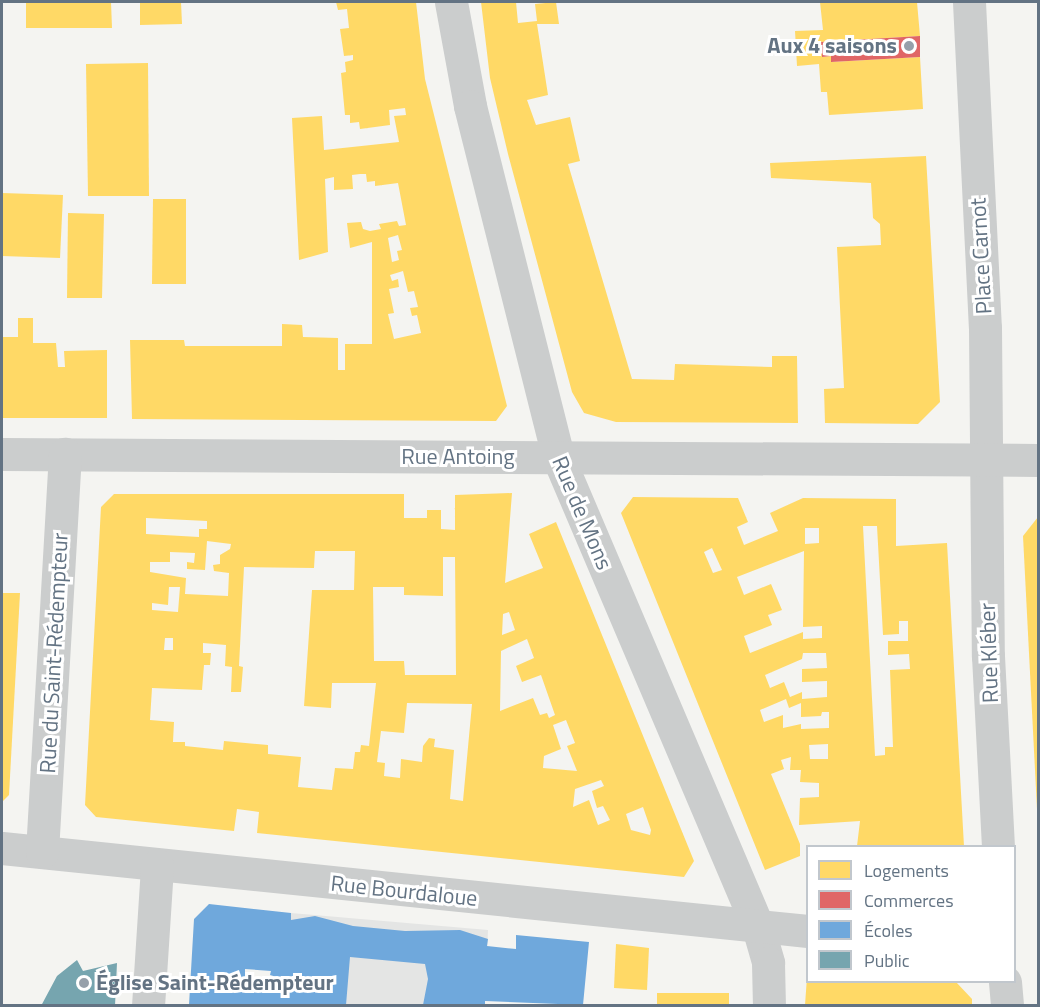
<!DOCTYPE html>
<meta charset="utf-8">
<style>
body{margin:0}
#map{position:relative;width:1040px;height:1007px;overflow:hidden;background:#f4f4f1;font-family:"Titillium Web",sans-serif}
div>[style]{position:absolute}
.built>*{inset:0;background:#e4e5e4}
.homes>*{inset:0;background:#ffd966}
.shops>*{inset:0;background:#e06666}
.schools>*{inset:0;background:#6fa8dc}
.public>*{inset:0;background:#76a5af}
.minor>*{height:33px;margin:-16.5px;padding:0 16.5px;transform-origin:16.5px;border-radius:16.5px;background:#cbcdcd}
.dots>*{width:16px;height:16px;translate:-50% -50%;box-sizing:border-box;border:3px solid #fff;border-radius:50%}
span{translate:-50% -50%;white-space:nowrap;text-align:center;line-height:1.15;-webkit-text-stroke:6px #fff;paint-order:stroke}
.poi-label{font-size:22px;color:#637383;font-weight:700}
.right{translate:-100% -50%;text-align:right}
.left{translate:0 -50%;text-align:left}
.street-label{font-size:22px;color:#637383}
.frame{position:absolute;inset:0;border:3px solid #637383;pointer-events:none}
.legend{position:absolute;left:806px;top:845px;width:210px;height:138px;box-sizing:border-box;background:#fff;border:2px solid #c1c7cd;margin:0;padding:8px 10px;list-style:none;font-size:18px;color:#637383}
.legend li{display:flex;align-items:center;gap:12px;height:30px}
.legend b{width:30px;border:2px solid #c1c7cd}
</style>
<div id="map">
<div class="built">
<i style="clip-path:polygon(291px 913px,488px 930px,485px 1005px,285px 1006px)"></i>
</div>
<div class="homes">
<i style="clip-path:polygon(26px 2px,111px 2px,112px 28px,26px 28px)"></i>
<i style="clip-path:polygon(140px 2px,181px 2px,182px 24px,140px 25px)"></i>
<i style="clip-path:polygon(evenodd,336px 2px,416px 2px,425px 79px,507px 406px,496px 421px,132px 419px,130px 340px,184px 340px,185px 346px,282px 346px,282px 324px,302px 325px,303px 337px,338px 338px,338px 370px,345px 370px,345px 344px,372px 344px,372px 242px,350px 248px,347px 223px,361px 222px,363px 229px,370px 231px,381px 229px,379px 224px,397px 221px,399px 226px,406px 225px,398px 183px,375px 186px,375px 181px,367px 182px,366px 174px,360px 174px,352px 175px,353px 189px,334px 190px,334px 177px,325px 179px,328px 252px,299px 260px,292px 118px,322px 116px,324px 150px,399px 142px,394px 116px,406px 115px,405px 108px,389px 110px,390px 125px,360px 129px,359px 122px,350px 123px,350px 115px,345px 115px,341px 73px,346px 72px,345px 62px,353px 60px,353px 55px,344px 56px,340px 29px,349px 28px,347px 9px,338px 10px,336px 2px,398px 235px,402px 250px,397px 251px,399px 260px,392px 262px,388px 238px,398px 235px,336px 2px,403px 271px,408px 292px,414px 291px,418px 307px,410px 308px,412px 316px,417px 315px,421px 333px,394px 339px,388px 314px,394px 313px,389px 289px,399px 287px,398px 279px,392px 281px,390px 275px,403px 271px)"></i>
<i style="clip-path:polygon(481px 2px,516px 2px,518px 23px,537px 21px,535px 4px,556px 2px,559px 24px,537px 24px,548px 95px,527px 100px,536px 125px,570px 117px,580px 161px,568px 164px,632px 379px,674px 380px,675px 364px,772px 367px,772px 356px,797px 356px,798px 423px,616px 422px,584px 413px,572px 392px,508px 154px,490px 78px)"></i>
<i style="clip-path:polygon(820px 2px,917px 2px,920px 36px,821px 42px,822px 57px,831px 56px,831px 62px,920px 57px,923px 109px,829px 115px,827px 92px,821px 92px,819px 64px,797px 66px,795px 31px,823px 30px)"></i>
<i style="clip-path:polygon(148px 63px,149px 196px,88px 196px,86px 64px)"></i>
<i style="clip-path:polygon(926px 156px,940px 402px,918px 424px,825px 423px,824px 389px,844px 388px,837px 247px,881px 245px,880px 224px,873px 218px,871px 183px,771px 178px,770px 163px)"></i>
<i style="clip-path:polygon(2px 193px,63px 195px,60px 258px,2px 256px)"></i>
<i style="clip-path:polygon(153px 199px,186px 199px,186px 284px,152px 284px)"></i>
<i style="clip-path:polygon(68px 213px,104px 214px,102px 298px,67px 298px)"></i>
<i style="clip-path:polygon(18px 318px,33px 318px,33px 343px,56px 343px,58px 367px,65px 367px,64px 351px,107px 350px,107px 418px,2px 418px,2px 337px,18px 337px)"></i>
<i style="clip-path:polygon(evenodd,512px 493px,505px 583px,543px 568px,529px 534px,556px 522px,694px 861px,684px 877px,257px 833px,259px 812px,237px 809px,234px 831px,96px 817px,85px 805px,101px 507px,114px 494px,404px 494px,404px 518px,427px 518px,427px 510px,441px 510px,441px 529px,455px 530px,455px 495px,512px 493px,146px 518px,207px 521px,207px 529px,199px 529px,199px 537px,146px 534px,146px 518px,512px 493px,207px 541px,231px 544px,230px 549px,220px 555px,220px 564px,213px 565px,214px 571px,229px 573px,228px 596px,185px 594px,186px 578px,150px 572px,150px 562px,170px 562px,170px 552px,195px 553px,194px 563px,187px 562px,187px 569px,205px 570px,207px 541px,512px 493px,315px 551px,355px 551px,354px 590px,312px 590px,304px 706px,331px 708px,332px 683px,376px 683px,369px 746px,361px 745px,360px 752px,355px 752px,353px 769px,335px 768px,332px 790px,298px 787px,301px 757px,268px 754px,268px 745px,224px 741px,223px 750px,185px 746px,185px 742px,173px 742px,174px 722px,150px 720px,152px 688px,202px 690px,204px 665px,210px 665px,211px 653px,203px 653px,203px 643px,226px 645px,225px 666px,232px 667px,231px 692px,241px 692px,243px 667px,239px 666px,244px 567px,314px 568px,315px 551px,512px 493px,443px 557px,455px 557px,456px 675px,405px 675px,404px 661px,374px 661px,373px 587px,404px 587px,404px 595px,443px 596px,443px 557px,512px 493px,169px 587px,180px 587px,178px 612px,152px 610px,152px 603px,168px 605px,169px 587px,512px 493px,509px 612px,515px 630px,502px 635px,503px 614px,509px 612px,512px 493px,165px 638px,173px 638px,173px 650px,164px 650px,165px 638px,512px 493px,527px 639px,534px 658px,516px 666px,522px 682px,541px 675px,555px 715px,549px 718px,547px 713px,540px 715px,533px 698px,500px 711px,501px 651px,527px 639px,512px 493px,407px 703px,472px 704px,463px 801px,450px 799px,454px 750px,434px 747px,435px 739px,429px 738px,423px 746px,422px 762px,401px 759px,400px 778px,384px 776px,385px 763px,377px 762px,381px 731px,404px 733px,407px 703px,512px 493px,566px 720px,575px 743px,567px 746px,577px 771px,543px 768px,544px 756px,561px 749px,553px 725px,566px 720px,512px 493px,601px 780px,604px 786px,592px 791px,597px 808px,603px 806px,610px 820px,598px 825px,589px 800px,573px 807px,575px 789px,601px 780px,512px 493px,643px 807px,651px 830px,650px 835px,631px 830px,626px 814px,643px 807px)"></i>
<i style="clip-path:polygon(evenodd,633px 497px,738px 498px,748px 522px,737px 527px,744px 545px,778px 531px,770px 513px,803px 498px,896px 499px,896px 546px,947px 543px,964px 846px,857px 846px,860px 821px,799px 825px,800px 798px,819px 797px,819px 783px,800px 782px,801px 770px,790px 770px,791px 757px,781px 760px,784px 769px,771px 774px,800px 844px,800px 856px,765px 870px,621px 513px,633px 497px,863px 526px,877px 526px,883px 635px,899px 634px,899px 621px,908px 621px,908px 641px,888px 641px,888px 655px,909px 654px,910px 669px,890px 670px,893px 747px,885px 747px,885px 755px,875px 756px,863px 526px,633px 497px,805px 528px,819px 528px,819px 543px,805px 544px,805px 528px,633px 497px,712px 548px,722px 570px,713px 573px,704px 552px,712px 548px,633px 497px,804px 551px,803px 627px,822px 626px,822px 638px,803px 639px,803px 632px,750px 653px,744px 636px,772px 625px,768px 615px,782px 610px,771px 584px,744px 595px,737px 577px,804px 551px,633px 497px,803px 653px,826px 653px,827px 668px,802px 669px,802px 682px,827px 681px,827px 697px,802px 699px,802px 692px,790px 697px,784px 682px,770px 688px,765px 675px,802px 659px,803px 653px,633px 497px,786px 699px,789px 708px,801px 703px,801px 717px,821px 716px,822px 712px,829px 712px,829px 728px,801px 729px,801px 724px,783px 728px,783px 715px,764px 722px,760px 710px,786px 699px,633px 497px,828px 744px,828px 759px,810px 759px,809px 745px,828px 744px)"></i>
<i style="clip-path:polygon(1038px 517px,1038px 809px,1037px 809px,1023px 536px)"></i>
<i style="clip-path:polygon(2px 593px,20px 593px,9px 795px,2px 802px)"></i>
<i style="clip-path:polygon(616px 944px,649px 948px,647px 990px,614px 988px)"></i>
<i style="clip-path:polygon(807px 977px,808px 982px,956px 982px,972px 999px,972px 1005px,805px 1005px)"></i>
<i style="clip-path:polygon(657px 993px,729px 993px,729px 1005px,657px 1005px)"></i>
</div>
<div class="shops">
<i style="clip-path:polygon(920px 36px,920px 57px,831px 62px,831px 56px,822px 57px,821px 42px)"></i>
</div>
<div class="schools">
<i style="clip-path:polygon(evenodd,209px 904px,291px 913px,291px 920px,315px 916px,353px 926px,405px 931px,460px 930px,488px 939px,487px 946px,516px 949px,516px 935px,589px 942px,583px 1005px,485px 1001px,485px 1005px,423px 1005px,428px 979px,425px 964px,350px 957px,346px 1005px,189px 1005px,194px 919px,209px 904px,245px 969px,271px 971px,270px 975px,287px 980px,287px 984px,245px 981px,245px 969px)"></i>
</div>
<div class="public">
<i style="clip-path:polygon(77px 960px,83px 971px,117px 963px,115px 1006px,41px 1006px,57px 976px)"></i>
</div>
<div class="minor">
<i style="left:451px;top:2px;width:106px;rotate:79.6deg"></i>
<i style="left:470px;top:106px;width:362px;rotate:75.9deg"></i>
<i style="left:558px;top:457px;width:511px;rotate:66.95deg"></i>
<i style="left:758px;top:927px;width:37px;rotate:74deg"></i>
<i style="left:768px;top:963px;width:43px;rotate:88.7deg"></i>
<i style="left:969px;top:2px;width:326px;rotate:87.2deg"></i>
<i style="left:985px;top:328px;width:328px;rotate:89.5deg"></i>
<i style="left:988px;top:656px;width:190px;rotate:87deg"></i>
<i style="left:2px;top:454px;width:1036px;rotate:0.33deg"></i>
<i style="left:2px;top:848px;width:810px;rotate:5.88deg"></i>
<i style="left:42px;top:852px;width:399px;rotate:-86.7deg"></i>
<i style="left:1005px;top:982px;width:24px;rotate:85deg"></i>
<i style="left:148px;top:1006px;width:141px;rotate:-86.3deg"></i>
</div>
<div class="dots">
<i style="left:909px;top:46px;background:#96a0aa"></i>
<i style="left:84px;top:983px;background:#96a0aa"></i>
</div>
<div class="poi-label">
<span class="right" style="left:897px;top:46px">Aux 4 saisons</span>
<span class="left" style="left:96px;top:983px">Église Saint-Rédempteur</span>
</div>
<div class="street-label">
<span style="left:981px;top:256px;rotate:-93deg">Place Carnot</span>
<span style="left:458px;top:457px">Rue Antoing</span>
<span style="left:582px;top:513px;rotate:67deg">Rue de Mons</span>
<span style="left:54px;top:653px;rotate:-87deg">Rue du Saint-Rédempteur</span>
<span style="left:989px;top:653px;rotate:-92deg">Rue Kléber</span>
<span style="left:404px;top:891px;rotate:6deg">Rue Bourdaloue</span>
</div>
<div class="frame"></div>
<ul class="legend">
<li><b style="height:16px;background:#ffd966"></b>Logements</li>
<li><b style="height:16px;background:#e06666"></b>Commerces</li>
<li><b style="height:16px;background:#6fa8dc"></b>Écoles</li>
<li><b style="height:16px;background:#76a5af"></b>Public</li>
</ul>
</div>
